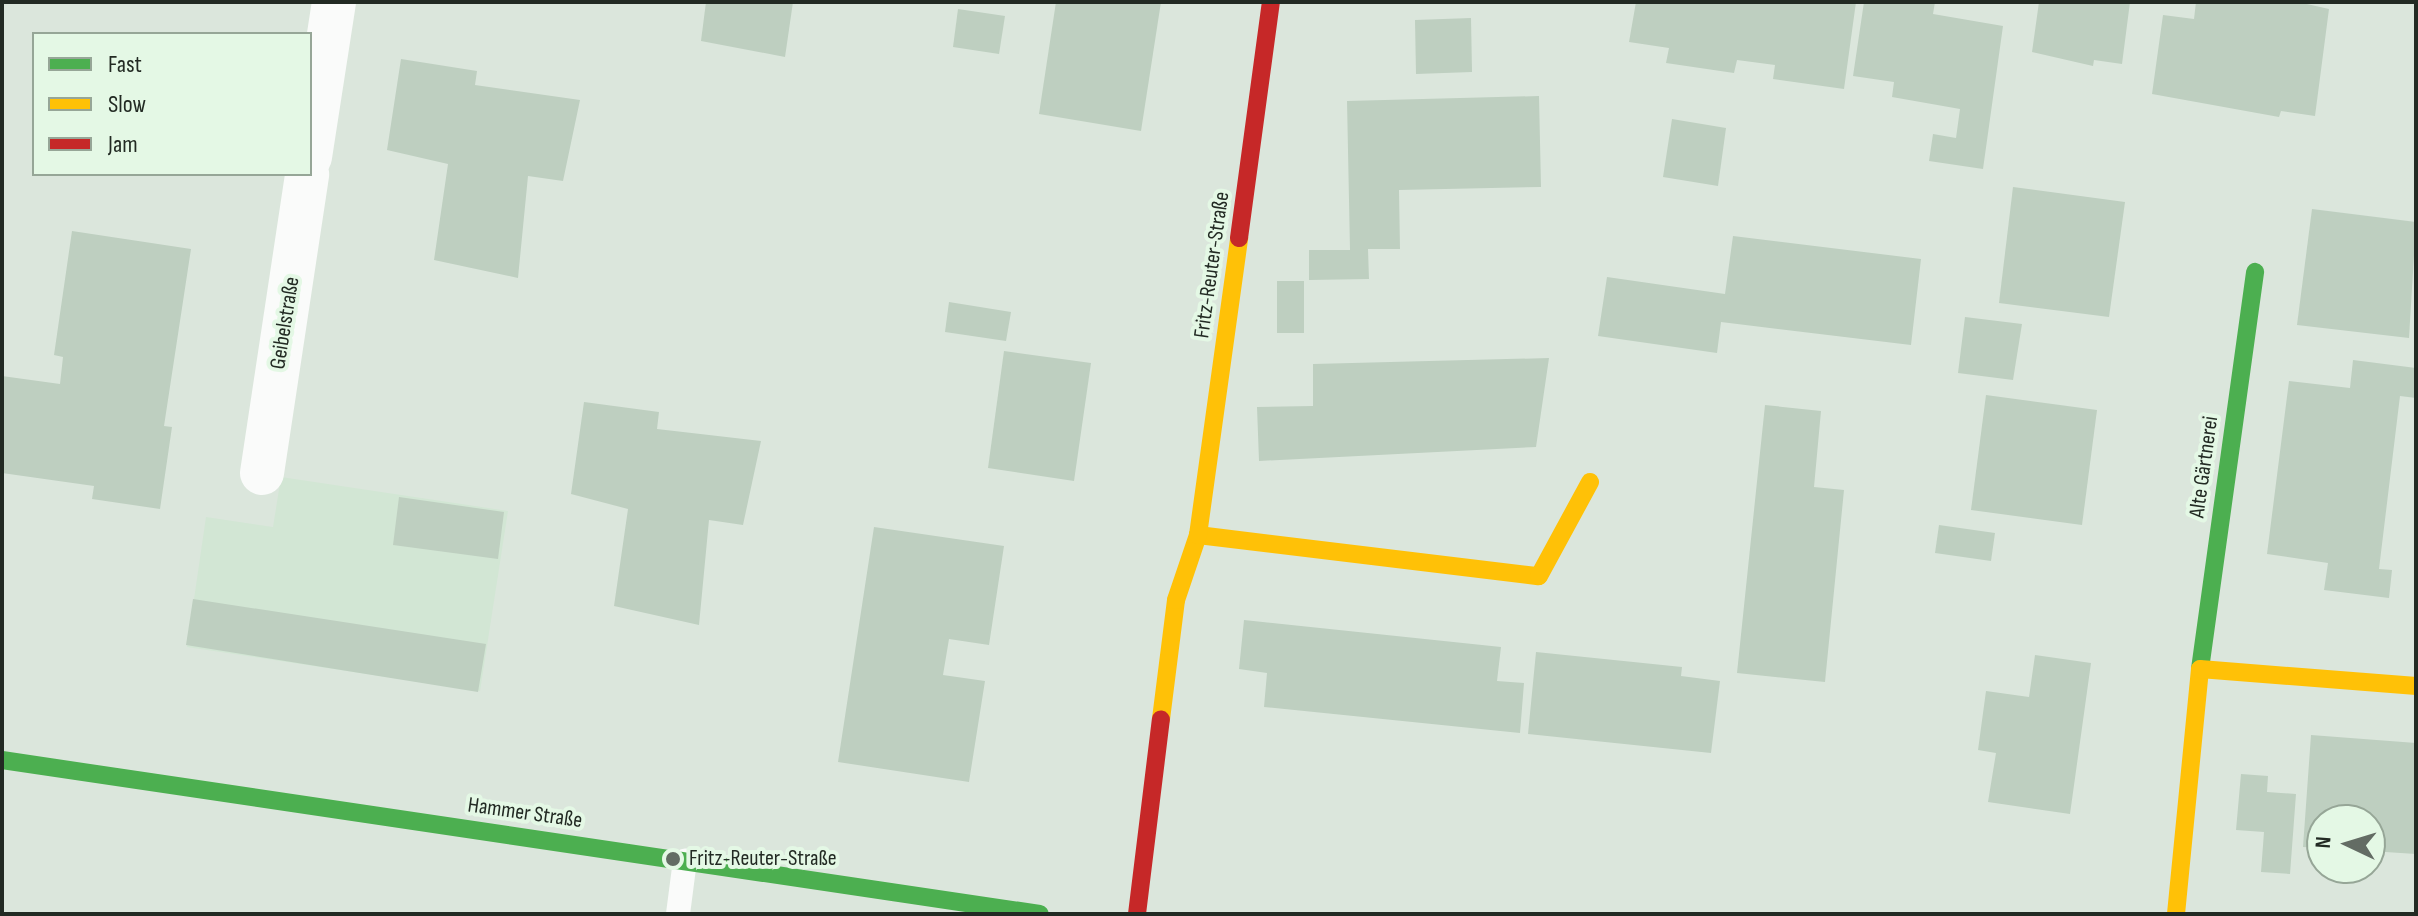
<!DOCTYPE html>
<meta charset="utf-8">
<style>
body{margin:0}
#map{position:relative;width:2418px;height:916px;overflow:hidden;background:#dbe6dc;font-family:"Sofia Sans Condensed",sans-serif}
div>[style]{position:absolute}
.built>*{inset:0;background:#d2e6d4}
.building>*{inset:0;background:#becfc0}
.lane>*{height:24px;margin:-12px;padding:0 12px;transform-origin:12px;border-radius:12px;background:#fafbfa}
.street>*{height:44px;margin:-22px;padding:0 22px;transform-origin:22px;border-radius:22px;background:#fafbfa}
.fast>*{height:18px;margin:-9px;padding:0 9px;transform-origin:9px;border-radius:9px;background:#4caf50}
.slow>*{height:18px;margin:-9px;padding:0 9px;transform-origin:9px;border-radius:9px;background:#ffc107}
.jam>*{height:18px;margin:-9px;padding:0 9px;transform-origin:9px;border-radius:9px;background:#c62828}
.dots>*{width:22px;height:22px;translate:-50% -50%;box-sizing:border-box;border:4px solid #e4f8e5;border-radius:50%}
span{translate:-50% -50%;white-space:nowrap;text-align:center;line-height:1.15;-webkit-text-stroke:8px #e4f8e5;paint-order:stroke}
.street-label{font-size:22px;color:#222a23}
.poi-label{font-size:22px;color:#222a23}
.left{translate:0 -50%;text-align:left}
.frame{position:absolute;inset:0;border:4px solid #222a23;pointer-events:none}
.legend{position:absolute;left:32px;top:32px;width:280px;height:144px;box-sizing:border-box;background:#e4f8e5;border:2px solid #96a697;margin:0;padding:10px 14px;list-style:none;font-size:24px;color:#222a23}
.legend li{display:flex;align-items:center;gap:16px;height:40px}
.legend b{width:40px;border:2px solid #96a697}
.north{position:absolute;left:2306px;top:804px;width:80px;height:80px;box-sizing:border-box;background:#e4f8e5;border:2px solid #96a697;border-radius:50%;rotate:274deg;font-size:22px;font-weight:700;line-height:32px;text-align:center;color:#222a23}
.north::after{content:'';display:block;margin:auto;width:28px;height:36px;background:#636c64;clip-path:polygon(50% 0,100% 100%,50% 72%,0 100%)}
</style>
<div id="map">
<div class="built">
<i style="clip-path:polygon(281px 477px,508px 511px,480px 691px,187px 647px,206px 517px,273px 527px)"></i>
</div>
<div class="building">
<i style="clip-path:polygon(706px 2px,793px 2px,785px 57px,701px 41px)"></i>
<i style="clip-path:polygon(1056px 2px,1161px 2px,1141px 131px,1039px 114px)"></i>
<i style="clip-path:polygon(1636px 2px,1856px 2px,1844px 89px,1773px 79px,1775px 65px,1737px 60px,1734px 73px,1666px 63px,1669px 48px,1629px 42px)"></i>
<i style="clip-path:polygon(1864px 2px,1935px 2px,1933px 14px,2003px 26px,1983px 169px,1929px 161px,1933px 134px,1956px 138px,1960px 109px,1892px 97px,1894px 82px,1853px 76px)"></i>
<i style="clip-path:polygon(2039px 2px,2130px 2px,2122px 64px,2094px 60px,2093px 66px,2032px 52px)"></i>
<i style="clip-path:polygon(2196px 2px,2298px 2px,2329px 9px,2315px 116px,2281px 111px,2279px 117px,2152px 94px,2163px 15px,2194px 19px)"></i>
<i style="clip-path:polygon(958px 9px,1005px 16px,999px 54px,953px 47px)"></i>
<i style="clip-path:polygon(1471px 18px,1472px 72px,1416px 74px,1415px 20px)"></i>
<i style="clip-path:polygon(401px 59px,477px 71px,475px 85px,580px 100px,563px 181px,528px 176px,518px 278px,434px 260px,448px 164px,387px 150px)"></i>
<i style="clip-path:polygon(1539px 96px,1541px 187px,1399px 190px,1400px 249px,1368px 249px,1369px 279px,1309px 280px,1309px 250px,1350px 250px,1347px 101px)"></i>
<i style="clip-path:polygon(1672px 119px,1726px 128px,1718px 186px,1663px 177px)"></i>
<i style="clip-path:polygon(2013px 187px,2125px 202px,2109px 317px,1999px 303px)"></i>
<i style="clip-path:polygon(2312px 209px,2416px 222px,2409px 338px,2297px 325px)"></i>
<i style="clip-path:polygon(72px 231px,191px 249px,164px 426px,172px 427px,160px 509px,92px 499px,94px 486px,2px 473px,2px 376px,60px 384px,63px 357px,54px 355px)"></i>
<i style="clip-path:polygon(1733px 236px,1921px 259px,1911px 345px,1721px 322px,1717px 353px,1598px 336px,1607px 277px,1725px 294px)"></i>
<i style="clip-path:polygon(1277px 281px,1304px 281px,1304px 333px,1277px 333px)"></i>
<i style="clip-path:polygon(949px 302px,1011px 312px,1006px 341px,945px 332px)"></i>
<i style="clip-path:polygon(1965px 317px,2022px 324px,2013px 380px,1958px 373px)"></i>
<i style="clip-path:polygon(1004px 351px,1091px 363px,1074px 481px,988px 468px)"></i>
<i style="clip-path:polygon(1549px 358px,1536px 447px,1259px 461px,1257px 407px,1313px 406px,1313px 364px)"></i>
<i style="clip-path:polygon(2353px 360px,2416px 368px,2416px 398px,2400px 396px,2379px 569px,2392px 570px,2389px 598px,2324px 590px,2328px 563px,2267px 554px,2289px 381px,2350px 388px)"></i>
<i style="clip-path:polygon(1986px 395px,2097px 410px,2082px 525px,1971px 510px)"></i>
<i style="clip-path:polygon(584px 402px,659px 412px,657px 429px,761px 441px,743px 525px,709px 520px,699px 625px,614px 606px,628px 509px,571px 494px)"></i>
<i style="clip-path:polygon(1765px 405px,1821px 411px,1814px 487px,1844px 490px,1825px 682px,1737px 673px)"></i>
<i style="clip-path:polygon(399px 497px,504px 512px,498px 559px,393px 545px)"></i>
<i style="clip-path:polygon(1939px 525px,1995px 533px,1991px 561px,1935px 553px)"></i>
<i style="clip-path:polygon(874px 527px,1004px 546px,989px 645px,949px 639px,943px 675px,985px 681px,969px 782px,838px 762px)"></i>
<i style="clip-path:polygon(193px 599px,486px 644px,478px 692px,186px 645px)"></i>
<i style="clip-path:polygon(1244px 620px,1501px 647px,1497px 681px,1524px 683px,1520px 733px,1264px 707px,1267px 673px,1239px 669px)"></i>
<i style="clip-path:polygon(1536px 652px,1682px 667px,1681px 676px,1720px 681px,1711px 753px,1528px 734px)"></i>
<i style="clip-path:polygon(2035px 655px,2091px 663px,2070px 814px,1988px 802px,1996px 753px,1978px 750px,1986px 691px,2029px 697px)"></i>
<i style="clip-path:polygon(2311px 735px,2416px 743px,2416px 854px,2370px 851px,2370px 820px,2322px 820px,2322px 848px,2303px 847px)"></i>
<i style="clip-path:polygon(2241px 774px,2268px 776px,2267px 792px,2296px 794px,2290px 874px,2261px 872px,2264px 832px,2236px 830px)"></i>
</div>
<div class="lane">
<i style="left:678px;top:914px;width:54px;rotate:-82.6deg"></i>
</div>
<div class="street">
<i style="left:310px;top:157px;width:157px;rotate:-81.2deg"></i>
<i style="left:262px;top:473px;width:302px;rotate:-81.4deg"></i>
</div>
<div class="fast">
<i style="left:2200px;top:669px;width:401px;rotate:-82.1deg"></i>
<i style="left:2px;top:760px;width:1049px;rotate:8.44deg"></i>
</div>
<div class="slow">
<i style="left:1198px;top:535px;width:343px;rotate:6.9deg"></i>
<i style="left:1539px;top:576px;width:107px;rotate:-61.5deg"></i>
<i style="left:1161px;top:719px;width:120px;rotate:-82.8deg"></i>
<i style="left:1176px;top:600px;width:69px;rotate:-71.3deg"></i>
<i style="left:1198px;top:535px;width:300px;rotate:-82.1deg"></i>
<i style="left:2176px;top:914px;width:246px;rotate:-84.4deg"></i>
<i style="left:2200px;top:669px;width:217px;rotate:4.5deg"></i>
</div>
<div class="jam">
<i style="left:1239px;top:238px;width:238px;rotate:-82.3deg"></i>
<i style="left:1137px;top:914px;width:196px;rotate:-83deg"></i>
</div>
<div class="dots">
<i style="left:673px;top:859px;background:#636c64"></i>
</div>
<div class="street-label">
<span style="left:1212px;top:265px;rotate:-82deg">Fritz-Reuter-Straße</span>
<span style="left:285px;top:323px;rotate:-81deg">Geibelstraße</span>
<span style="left:2204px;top:467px;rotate:-82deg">Alte Gärtnerei</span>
<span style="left:525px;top:813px;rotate:8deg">Hammer Straße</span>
</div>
<div class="poi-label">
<span class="left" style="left:689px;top:859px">Fritz-Reuter-Straße</span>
</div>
<div class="frame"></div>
<ul class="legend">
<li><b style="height:10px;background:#4caf50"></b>Fast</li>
<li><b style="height:10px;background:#ffc107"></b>Slow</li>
<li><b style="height:10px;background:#c62828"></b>Jam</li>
</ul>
<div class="north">N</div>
</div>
